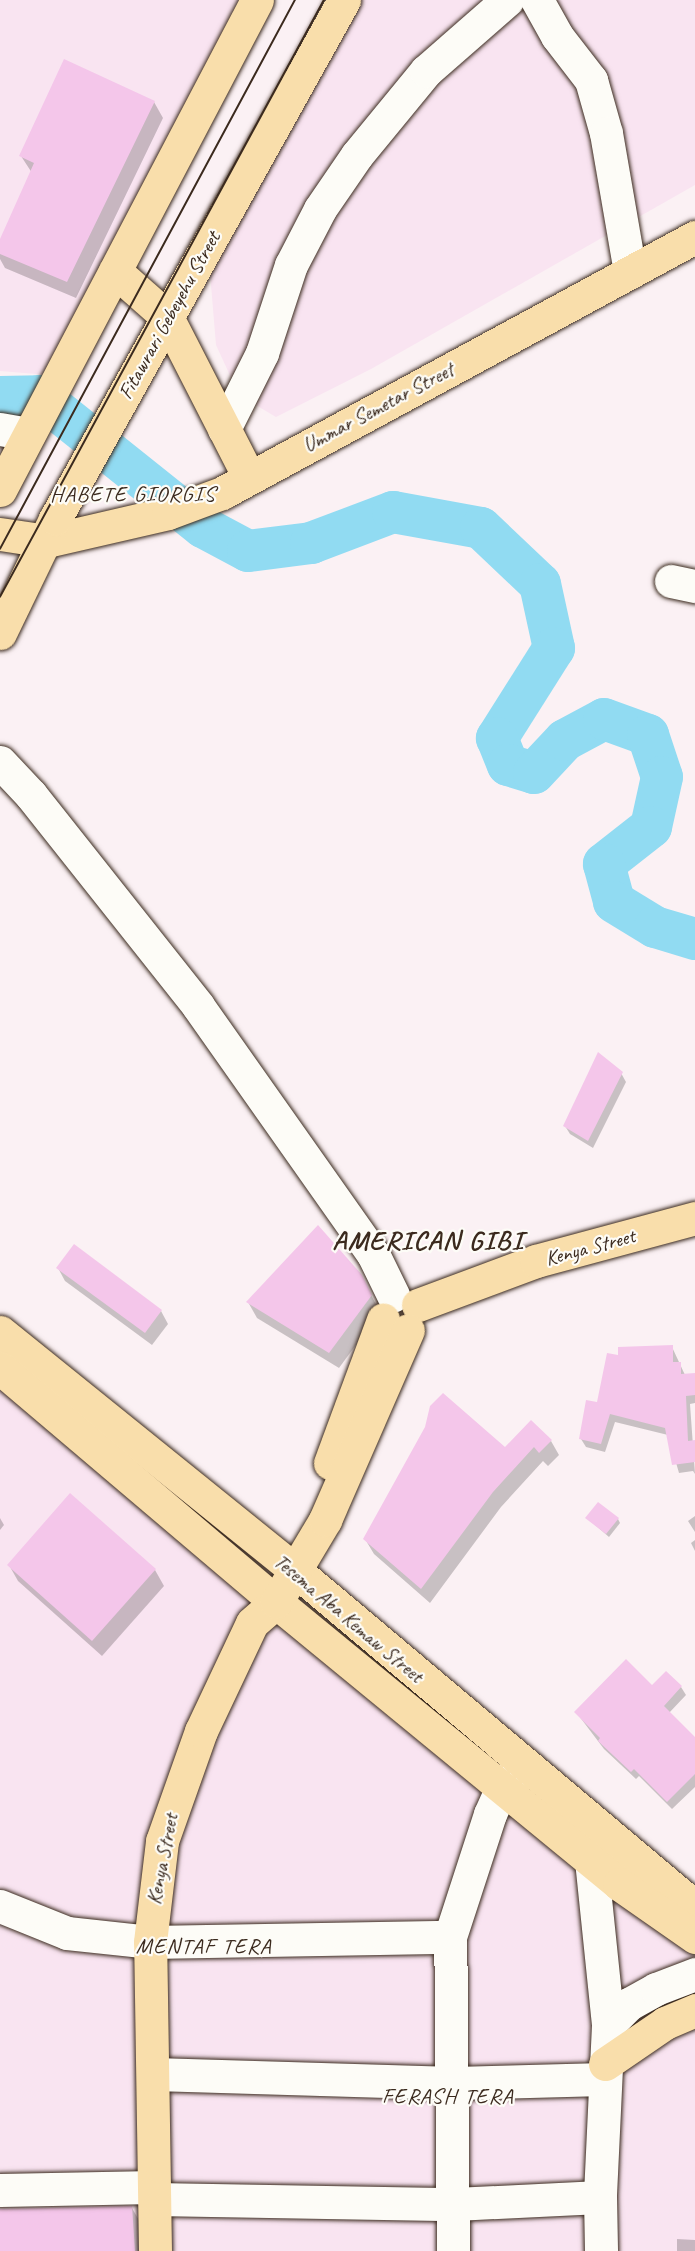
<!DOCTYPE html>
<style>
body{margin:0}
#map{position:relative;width:695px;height:2251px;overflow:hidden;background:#fbf1f4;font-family:Caveat,sans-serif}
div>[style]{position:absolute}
.built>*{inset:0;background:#f9e4f1}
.shadow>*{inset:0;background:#0003}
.river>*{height:42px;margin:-21px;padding:0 21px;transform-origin:21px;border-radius:21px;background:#91dbf2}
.building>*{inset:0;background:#f4c6ea}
.roads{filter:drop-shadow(0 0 2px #3b2a1e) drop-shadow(0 0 2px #3b2a1e)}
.minor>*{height:33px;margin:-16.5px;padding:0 16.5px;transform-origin:16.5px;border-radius:16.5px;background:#fdfcf7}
.major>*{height:33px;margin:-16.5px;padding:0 16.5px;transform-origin:16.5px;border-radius:16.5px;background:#f9deab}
.tram>*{height:1.5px;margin:-0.75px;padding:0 0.75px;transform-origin:0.75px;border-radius:0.75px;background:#3b2a1e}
span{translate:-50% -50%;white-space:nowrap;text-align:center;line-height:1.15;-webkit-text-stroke:4.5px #fdfcf7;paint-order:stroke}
.street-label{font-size:21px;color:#3b2a1e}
.neighbourhood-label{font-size:22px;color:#3b2a1e;letter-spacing:1.5px}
.district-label{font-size:27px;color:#3b2a1e;font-weight:700;letter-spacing:1.5px}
</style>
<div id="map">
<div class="built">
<i style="clip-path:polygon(0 0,251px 0,60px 376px,0 371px)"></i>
<i style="clip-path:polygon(361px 0,695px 0,695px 185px,371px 369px,276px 417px,239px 395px,216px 345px,210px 273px)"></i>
<i style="clip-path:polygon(0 1379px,680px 1941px,695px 1957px,695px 2251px,0 2251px)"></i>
</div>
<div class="shadow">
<i style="clip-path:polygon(154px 102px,163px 118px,76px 298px,5px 268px,0 259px,0 243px,32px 173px,21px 156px)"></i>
<i style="clip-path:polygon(621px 1073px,626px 1082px,593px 1148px,570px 1134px,565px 1126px)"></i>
<i style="clip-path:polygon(58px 1268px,161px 1311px,168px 1324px,152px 1345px,65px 1281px)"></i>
<i style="clip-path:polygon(361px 1276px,380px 1312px,339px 1368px,257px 1318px,248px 1302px)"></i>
<i style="clip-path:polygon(672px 1347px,685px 1375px,695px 1375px,695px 1403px,690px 1404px,695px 1474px,693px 1471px,679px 1473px,668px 1435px,615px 1422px,605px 1452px,586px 1447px,581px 1439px,620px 1357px)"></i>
<i style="clip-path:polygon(551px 1441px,559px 1455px,548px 1466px,543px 1461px,501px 1507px,430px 1603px,374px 1554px,365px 1539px,505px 1449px)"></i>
<i style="clip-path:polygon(695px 1516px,695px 1532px,688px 1521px)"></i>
<i style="clip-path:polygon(0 1518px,4px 1525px,0 1530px)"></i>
<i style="clip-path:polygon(587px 1518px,618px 1519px,620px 1523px,609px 1537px)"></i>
<i style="clip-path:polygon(695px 1540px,695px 1551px,691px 1543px)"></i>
<i style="clip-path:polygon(9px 1565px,155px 1570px,164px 1586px,102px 1656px,18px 1581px)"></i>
<i style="clip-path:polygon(681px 1687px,686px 1695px,669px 1713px,695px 1739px,695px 1787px,672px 1809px,639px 1776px,636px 1779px,604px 1749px,576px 1712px,653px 1688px)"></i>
<i style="clip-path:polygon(132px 2208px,141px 2224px,142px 2251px,0 2251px,0 2210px)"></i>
<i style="clip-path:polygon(677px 2239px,695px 2240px,695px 2251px,677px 2251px)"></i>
</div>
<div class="river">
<i style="left:0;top:397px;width:39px;rotate:-1deg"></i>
<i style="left:39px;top:396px;width:210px;rotate:38.6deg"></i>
<i style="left:203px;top:527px;width:51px;rotate:28.1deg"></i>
<i style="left:248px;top:551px;width:64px;rotate:-7.2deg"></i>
<i style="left:311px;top:543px;width:88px;rotate:-20.7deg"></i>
<i style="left:393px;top:512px;width:89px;rotate:10.3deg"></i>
<i style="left:481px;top:528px;width:81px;rotate:43.5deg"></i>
<i style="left:540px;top:584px;width:66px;rotate:77.7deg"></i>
<i style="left:554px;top:648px;width:107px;rotate:122.3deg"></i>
<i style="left:497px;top:738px;width:29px;rotate:68deg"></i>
<i style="left:508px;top:765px;width:27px;rotate:17deg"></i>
<i style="left:534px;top:773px;width:45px;rotate:-46.8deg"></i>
<i style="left:565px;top:740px;width:44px;rotate:-28.3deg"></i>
<i style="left:604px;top:719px;width:47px;rotate:20deg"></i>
<i style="left:648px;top:735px;width:44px;rotate:71.6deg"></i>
<i style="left:662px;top:777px;width:51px;rotate:102.4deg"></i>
<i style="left:651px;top:827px;width:60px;rotate:141.8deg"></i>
<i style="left:604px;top:864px;width:39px;rotate:75deg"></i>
<i style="left:614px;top:902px;width:48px;rotate:31.4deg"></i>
<i style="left:655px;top:927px;width:42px;rotate:16.7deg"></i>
</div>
<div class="building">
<i style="clip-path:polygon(64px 59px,155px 101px,67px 282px,0 254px,0 239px,34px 163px,19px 156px)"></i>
<i style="clip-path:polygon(598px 1052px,623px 1072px,588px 1141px,563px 1126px)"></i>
<i style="clip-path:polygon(318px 1225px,362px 1275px,372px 1295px,329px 1353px,246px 1302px)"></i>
<i style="clip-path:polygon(74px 1244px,162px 1310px,145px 1333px,56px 1268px)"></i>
<i style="clip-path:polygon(673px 1345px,673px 1362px,681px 1362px,681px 1374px,695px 1373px,695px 1395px,686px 1396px,688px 1441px,695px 1440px,695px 1462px,672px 1465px,665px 1428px,610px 1414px,601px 1444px,579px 1439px,586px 1400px,597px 1402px,607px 1353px,618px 1355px,618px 1347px)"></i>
<i style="clip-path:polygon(443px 1393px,505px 1447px,531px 1420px,552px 1440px,539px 1453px,534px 1447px,493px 1492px,421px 1589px,363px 1539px,425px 1427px,430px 1406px)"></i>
<i style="clip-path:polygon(70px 1493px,156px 1569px,92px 1641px,7px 1565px)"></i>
<i style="clip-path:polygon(598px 1502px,619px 1518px,606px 1534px,585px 1518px)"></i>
<i style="clip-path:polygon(626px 1659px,652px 1685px,666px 1671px,682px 1686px,664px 1706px,695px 1737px,695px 1774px,667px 1802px,634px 1769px,631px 1772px,598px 1741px,600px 1738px,574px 1712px)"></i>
<i style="clip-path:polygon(132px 2206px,135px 2251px,0 2251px,0 2209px)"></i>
</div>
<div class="roads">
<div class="minor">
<i style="left:537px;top:0;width:41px;rotate:60.9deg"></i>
<i style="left:557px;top:36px;width:56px;rotate:52.3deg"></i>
<i style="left:591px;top:80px;width:55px;rotate:74.2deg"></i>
<i style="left:606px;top:133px;width:141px;rotate:80.2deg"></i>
<i style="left:0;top:429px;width:29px;rotate:10deg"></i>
<i style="left:224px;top:429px;width:85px;rotate:-63.4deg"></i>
<i style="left:262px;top:353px;width:93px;rotate:-71.8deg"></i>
<i style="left:291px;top:265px;width:63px;rotate:-62.6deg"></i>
<i style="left:320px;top:209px;width:65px;rotate:-55.6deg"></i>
<i style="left:357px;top:155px;width:109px;rotate:-50.6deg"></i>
<i style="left:426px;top:71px;width:108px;rotate:-41.2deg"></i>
<i style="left:671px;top:581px;width:25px;rotate:12deg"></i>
<i style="left:0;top:762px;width:45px;rotate:46.8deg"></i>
<i style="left:31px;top:795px;width:269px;rotate:51.6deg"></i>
<i style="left:198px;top:1006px;width:304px;rotate:54.8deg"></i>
<i style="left:373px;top:1254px;width:46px;rotate:64deg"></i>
<i style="left:591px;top:1860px;width:166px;rotate:84.1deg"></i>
<i style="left:608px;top:2025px;width:172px;rotate:92.7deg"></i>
<i style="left:600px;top:2197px;width:54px;rotate:88.9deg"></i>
<i style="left:0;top:1906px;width:72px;rotate:21.9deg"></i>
<i style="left:67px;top:1933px;width:83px;rotate:6.2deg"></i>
<i style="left:150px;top:1942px;width:300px;rotate:-1deg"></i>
<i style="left:608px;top:2025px;width:30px;rotate:-45deg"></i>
<i style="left:629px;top:2004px;width:31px;rotate:-29deg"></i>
<i style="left:656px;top:1989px;width:42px;rotate:-21deg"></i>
<i style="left:154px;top:2074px;width:300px;rotate:1.7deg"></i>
<i style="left:454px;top:2083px;width:150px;rotate:-1.5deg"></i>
<i style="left:0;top:2190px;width:154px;rotate:-1.1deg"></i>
<i style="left:154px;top:2199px;width:301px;rotate:1deg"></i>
<i style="left:455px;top:2204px;width:145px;rotate:-2.8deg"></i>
<i style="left:453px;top:2251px;width:314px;rotate:-90.5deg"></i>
<i style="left:450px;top:1937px;width:129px;rotate:-72deg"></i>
<i style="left:490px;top:1814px;width:30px;rotate:-66deg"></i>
<i style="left:502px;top:1787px;width:32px;rotate:-49deg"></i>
</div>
<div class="major">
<i style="left:115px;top:271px;width:69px;rotate:41.5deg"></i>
<i style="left:167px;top:317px;width:180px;rotate:62.9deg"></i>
<i style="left:0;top:490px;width:553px;rotate:-62.32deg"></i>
<i style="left:0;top:534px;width:48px;rotate:8.5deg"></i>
<i style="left:47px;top:541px;width:124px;rotate:-13deg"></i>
<i style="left:168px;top:513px;width:58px;rotate:-20.3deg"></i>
<i style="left:222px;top:493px;width:538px;rotate:-28.42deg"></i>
<i style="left:0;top:633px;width:127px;rotate:-64.2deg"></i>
<i style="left:55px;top:519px;width:594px;rotate:-60.89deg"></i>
<i style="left:418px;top:1305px;width:126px;rotate:-20.4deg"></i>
<i style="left:536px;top:1261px;width:165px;rotate:-15.1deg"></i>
<i style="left:0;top:1332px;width:382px;rotate:38.9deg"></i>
<i style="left:297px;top:1572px;width:520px;rotate:40.09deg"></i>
<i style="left:0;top:1368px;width:362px;rotate:40.3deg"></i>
<i style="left:276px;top:1602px;width:444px;rotate:39.4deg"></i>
<i style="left:619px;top:1884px;width:93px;rotate:34.9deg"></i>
<i style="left:330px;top:1463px;width:153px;rotate:-69.7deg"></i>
<i style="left:605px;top:2064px;width:73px;rotate:-34.3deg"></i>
<i style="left:665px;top:2023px;width:33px;rotate:-23deg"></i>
<i style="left:155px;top:2251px;width:309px;rotate:-90.9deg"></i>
<i style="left:150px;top:1942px;width:102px;rotate:-83.2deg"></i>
<i style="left:162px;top:1841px;width:117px;rotate:-70.5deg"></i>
<i style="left:201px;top:1731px;width:119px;rotate:-64.7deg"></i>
<i style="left:252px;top:1623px;width:32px;rotate:-41deg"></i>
<i style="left:276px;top:1602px;width:96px;rotate:-59.1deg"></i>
<i style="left:325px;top:1520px;width:207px;rotate:-66.4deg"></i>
</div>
</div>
<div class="tram">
<i style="left:0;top:549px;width:623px;rotate:-61.75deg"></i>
<i style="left:0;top:597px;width:679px;rotate:-61.51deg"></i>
</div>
<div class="street-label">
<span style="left:169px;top:315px;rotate:-61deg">Fitawrari Gebeyehu Street</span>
<span style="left:378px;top:407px;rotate:-28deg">Ummar Semetar Street</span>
<span style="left:590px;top:1247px;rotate:-15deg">Kenya Street</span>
<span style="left:349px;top:1618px;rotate:40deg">Tesema Aba Kemaw Street</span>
<span style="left:162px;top:1859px;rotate:-79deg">Kenya Street</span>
</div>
<div class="neighbourhood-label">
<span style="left:133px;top:495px">HABETE GIORGIS</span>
<span style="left:204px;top:1947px">MENTAF TERA</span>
<span style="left:448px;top:2097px">FERASH TERA</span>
</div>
<div class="district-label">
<span style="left:428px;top:1241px">AMERICAN GIBI</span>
</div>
</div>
